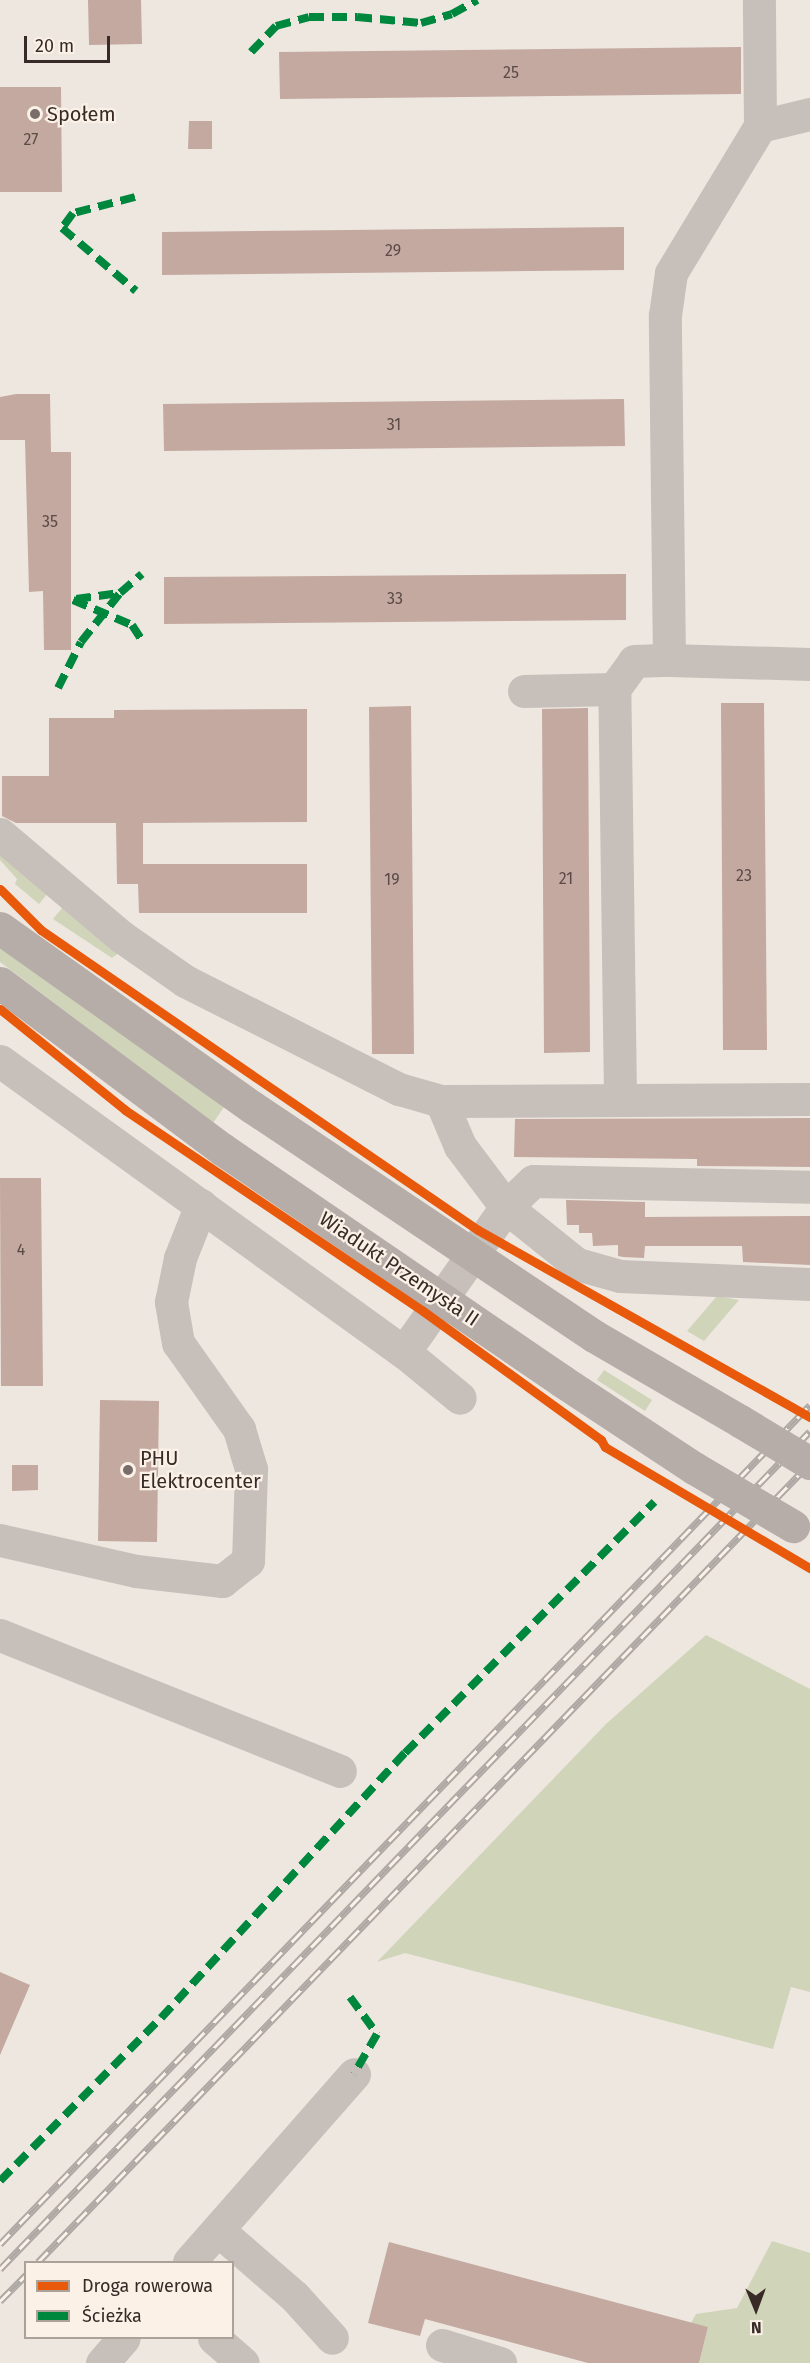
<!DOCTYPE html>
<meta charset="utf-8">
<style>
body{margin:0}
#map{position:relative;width:810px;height:2363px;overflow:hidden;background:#eee7e0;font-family:"Fira Sans",sans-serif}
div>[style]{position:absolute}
.green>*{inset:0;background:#d0d4b9}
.building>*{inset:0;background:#c3a9a0}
.minor>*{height:33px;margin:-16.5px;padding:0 16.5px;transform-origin:16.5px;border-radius:16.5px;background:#c7bfb9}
.major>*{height:33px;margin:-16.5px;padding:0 16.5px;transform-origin:16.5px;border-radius:16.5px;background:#b6ada8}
.rail>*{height:7px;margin-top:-3.5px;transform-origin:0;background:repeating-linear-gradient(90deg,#fbf1e7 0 14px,#aea8a4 0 28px);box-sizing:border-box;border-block:2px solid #aea8a4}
.major-bridge>*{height:33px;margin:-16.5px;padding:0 16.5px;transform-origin:16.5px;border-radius:16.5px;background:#b6ada8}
.quiet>*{height:8px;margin-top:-4px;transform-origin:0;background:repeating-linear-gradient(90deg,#00873e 0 15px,transparent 0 23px)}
.cycleway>*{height:9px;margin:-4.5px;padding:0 4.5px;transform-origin:4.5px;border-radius:4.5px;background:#e8590c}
.dots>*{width:16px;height:16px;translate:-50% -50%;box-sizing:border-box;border:3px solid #fbf1e7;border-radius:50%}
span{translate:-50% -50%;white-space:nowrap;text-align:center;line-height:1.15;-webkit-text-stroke:4.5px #fbf1e7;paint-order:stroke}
.number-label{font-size:16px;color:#5b4a45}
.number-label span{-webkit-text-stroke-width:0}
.poi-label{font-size:20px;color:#382b27}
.left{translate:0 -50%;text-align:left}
.street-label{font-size:20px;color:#382b27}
.legend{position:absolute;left:24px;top:2261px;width:210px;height:78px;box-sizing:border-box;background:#fbf1e7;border:2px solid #ada29a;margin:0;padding:8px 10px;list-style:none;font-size:18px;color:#382b27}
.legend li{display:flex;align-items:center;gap:12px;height:30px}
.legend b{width:30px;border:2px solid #ada29a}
.north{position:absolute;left:726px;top:2279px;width:60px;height:60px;-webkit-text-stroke:4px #fbf1e7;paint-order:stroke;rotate:179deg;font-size:16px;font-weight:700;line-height:24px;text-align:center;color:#382b27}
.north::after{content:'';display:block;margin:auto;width:21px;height:27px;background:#382b27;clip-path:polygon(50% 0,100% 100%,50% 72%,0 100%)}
.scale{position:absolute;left:24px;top:36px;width:86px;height:27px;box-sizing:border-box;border:3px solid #382b27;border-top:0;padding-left:8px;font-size:18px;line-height:21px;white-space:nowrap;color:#382b27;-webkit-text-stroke:4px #fbf1e7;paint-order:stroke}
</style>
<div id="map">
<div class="green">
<i style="clip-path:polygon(0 848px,52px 888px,39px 904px,15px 884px,17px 879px,0 860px)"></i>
<i style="clip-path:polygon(68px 901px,120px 952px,112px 958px,53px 919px)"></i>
<i style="clip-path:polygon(0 946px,224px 1107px,213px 1123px,0 962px)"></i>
<i style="clip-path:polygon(717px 1296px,739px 1300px,704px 1341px,687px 1331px)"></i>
<i style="clip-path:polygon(604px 1370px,652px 1400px,645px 1411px,597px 1380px)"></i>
<i style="clip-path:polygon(706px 1635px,810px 1689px,810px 1992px,791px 1987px,773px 2049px,405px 1953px,377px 1962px,606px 1724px)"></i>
<i style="clip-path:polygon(772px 2241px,810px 2253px,810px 2363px,699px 2363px,708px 2327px,691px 2323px,696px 2314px,737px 2308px)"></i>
</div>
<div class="building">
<i style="clip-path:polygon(88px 0,141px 0,142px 44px,89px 45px)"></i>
<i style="clip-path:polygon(741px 47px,741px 94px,280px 99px,279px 52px)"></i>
<i style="clip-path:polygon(0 87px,61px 87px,62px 192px,0 192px)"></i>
<i style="clip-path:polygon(189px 121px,212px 121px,212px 149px,188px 149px)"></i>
<i style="clip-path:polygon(624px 227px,624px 270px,162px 275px,162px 232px)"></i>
<i style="clip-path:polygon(16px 394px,50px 394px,51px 452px,71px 452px,71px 650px,44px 650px,43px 591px,29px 592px,25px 440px,0 440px,0 397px)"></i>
<i style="clip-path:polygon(624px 399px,625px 446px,164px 451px,163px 404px)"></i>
<i style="clip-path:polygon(626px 574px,626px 620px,164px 624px,164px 577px)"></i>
<i style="clip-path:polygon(721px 703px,764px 703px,767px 1050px,723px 1050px)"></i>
<i style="clip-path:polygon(411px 706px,414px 1054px,372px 1054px,369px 707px)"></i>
<i style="clip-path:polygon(588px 708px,590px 1052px,544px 1053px,542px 709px)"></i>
<i style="clip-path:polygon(307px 709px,307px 822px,143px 823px,143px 864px,307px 864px,307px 913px,139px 913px,138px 884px,117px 884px,116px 823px,16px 823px,2px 816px,2px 776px,49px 776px,49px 718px,114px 718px,114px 710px)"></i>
<i style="clip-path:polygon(810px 1118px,810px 1167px,697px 1166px,697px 1159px,514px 1157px,515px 1119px)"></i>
<i style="clip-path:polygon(0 1178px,41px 1178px,43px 1386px,1px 1386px)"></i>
<i style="clip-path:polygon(566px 1200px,645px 1202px,645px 1217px,810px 1216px,810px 1265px,743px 1262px,742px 1246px,645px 1246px,644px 1258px,623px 1257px,618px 1256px,618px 1245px,593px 1246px,592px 1233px,579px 1233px,579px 1225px,567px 1225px)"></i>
<i style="clip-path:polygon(100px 1400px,159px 1401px,157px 1542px,98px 1541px)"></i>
<i style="clip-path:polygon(12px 1465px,38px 1465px,38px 1490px,12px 1491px)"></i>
<i style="clip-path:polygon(0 1972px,30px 1985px,0 2055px)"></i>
<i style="clip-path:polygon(389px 2242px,708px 2327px,699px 2363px,588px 2363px,425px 2319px,420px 2336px,368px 2323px)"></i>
</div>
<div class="minor">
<i style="left:760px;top:126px;width:51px;rotate:-13.5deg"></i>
<i style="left:669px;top:660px;width:141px;rotate:1.6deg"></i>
<i style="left:524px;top:691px;width:90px;rotate:-1.3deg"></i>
<i style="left:0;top:834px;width:160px;rotate:40.2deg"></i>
<i style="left:122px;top:937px;width:77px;rotate:34.9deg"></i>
<i style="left:185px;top:981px;width:240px;rotate:26.8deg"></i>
<i style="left:399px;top:1089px;width:44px;rotate:15.9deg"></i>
<i style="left:441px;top:1101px;width:49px;rotate:67.1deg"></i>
<i style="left:460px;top:1146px;width:76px;rotate:53deg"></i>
<i style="left:506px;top:1207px;width:91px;rotate:38.8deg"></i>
<i style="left:577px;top:1264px;width:45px;rotate:15.6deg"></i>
<i style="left:620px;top:1276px;width:190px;rotate:2.4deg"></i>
<i style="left:0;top:1061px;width:498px;rotate:35.8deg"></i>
<i style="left:404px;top:1352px;width:72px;rotate:39.4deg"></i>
<i style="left:620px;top:1097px;width:408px;rotate:-90.8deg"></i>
<i style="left:614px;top:689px;width:34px;rotate:-54deg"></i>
<i style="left:634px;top:661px;width:35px;rotate:-2deg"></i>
<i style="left:669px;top:660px;width:345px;rotate:-90.7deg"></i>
<i style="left:665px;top:315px;width:42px;rotate:-81.9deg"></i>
<i style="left:671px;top:273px;width:172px;rotate:-58.8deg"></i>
<i style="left:760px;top:126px;width:126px;rotate:-90.5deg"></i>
<i style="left:441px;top:1101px;width:369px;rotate:-0.3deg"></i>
<i style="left:404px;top:1352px;width:177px;rotate:-54.9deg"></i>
<i style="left:506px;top:1207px;width:37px;rotate:-44deg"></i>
<i style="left:533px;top:1181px;width:277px;rotate:1.2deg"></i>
<i style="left:0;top:1540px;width:139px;rotate:12.8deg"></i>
<i style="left:136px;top:1571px;width:87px;rotate:6.6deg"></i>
<i style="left:222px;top:1581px;width:33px;rotate:-38deg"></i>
<i style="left:248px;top:1561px;width:92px;rotate:-88.1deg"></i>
<i style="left:251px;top:1469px;width:42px;rotate:-106.7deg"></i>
<i style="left:239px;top:1429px;width:105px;rotate:-125.3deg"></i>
<i style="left:178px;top:1343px;width:42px;rotate:-99.7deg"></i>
<i style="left:171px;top:1302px;width:45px;rotate:-78.4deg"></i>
<i style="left:180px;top:1258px;width:57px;rotate:-68.4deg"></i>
<i style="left:0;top:1635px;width:366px;rotate:21.8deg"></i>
<i style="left:218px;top:2230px;width:102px;rotate:41deg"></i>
<i style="left:295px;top:2297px;width:55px;rotate:47.9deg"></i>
<i style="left:189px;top:2262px;width:250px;rotate:-48.7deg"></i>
<i style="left:214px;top:2338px;width:38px;rotate:41deg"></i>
<i style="left:442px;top:2345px;width:61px;rotate:17.2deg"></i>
<i style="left:102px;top:2363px;width:33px;rotate:-49deg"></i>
</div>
<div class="major">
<i style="left:0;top:928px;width:309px;rotate:35.4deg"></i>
<i style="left:0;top:983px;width:277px;rotate:36.8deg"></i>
<i style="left:594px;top:1336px;width:169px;rotate:30.2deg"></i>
<i style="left:562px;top:1381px;width:158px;rotate:33.4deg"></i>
</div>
<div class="rail">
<i style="left:0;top:2244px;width:1166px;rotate:-46.01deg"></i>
<i style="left:38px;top:2262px;width:1111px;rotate:-45.98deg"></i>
<i style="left:0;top:2269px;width:1165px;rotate:-45.97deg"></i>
<i style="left:0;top:2301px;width:37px;rotate:-45deg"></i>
</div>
<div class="major-bridge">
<i style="left:252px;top:1107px;width:412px;rotate:33.8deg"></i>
<i style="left:222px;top:1149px;width:412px;rotate:34.3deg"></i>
<i style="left:740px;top:1421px;width:82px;rotate:31deg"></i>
<i style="left:694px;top:1468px;width:115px;rotate:30.4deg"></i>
</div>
<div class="quiet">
<i style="left:251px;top:52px;width:36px;rotate:-46deg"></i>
<i style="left:276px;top:26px;width:34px;rotate:-15deg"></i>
<i style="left:309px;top:17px;width:48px"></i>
<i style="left:357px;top:17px;width:64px;rotate:5.4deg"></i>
<i style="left:421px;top:23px;width:32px;rotate:-16deg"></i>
<i style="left:452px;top:14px;width:29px;rotate:-29deg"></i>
<i style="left:135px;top:197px;width:64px;rotate:165.5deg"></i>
<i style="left:73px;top:213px;width:19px;rotate:126deg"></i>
<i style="left:62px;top:228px;width:97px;rotate:40.4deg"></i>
<i style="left:76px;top:599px;width:44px;rotate:-7.8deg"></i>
<i style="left:120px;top:593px;width:29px;rotate:-41deg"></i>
<i style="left:73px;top:600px;width:64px;rotate:23deg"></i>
<i style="left:132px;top:625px;width:20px;rotate:57deg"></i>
<i style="left:58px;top:688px;width:51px;rotate:-63.4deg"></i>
<i style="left:81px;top:642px;width:63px;rotate:-51.5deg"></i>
<i style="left:350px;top:1997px;width:46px;rotate:53.9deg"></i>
<i style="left:377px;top:2034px;width:46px;rotate:119.9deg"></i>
<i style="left:0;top:2181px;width:229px;rotate:-45.4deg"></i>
<i style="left:161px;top:2018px;width:360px;rotate:-47.4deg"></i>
<i style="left:405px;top:1753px;width:354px;rotate:-45.2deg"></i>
</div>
<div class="cycleway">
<i style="left:0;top:889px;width:58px;rotate:45deg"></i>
<i style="left:41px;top:930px;width:530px;rotate:34.47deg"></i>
<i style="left:478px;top:1230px;width:381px;rotate:29.4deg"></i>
<i style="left:0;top:1009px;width:161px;rotate:38.9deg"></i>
<i style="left:125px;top:1110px;width:359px;rotate:34deg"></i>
<i style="left:423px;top:1311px;width:220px;rotate:35.9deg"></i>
<i style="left:601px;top:1440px;width:8px;rotate:60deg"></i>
<i style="left:605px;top:1447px;width:238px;rotate:30.6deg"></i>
</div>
<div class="dots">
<i style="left:35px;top:114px;background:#786d68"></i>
<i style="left:128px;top:1470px;background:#786d68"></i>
</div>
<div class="number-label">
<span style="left:511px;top:73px">25</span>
<span style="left:31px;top:140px">27</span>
<span style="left:393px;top:251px">29</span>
<span style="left:394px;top:425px">31</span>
<span style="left:50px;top:522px">35</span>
<span style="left:395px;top:599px">33</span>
<span style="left:744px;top:876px">23</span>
<span style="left:566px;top:879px">21</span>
<span style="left:392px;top:880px">19</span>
<span style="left:21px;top:1250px">4</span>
</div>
<div class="poi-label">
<span class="left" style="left:47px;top:114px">Społem</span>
<span class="left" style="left:140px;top:1470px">PHU<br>Elektrocenter</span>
</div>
<div class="street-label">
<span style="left:399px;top:1269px;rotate:34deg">Wiadukt Przemysła II</span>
</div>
<ul class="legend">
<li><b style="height:8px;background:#e8590c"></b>Droga rowerowa</li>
<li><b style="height:8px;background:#00873e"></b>Ścieżka</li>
</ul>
<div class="north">N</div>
<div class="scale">20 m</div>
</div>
